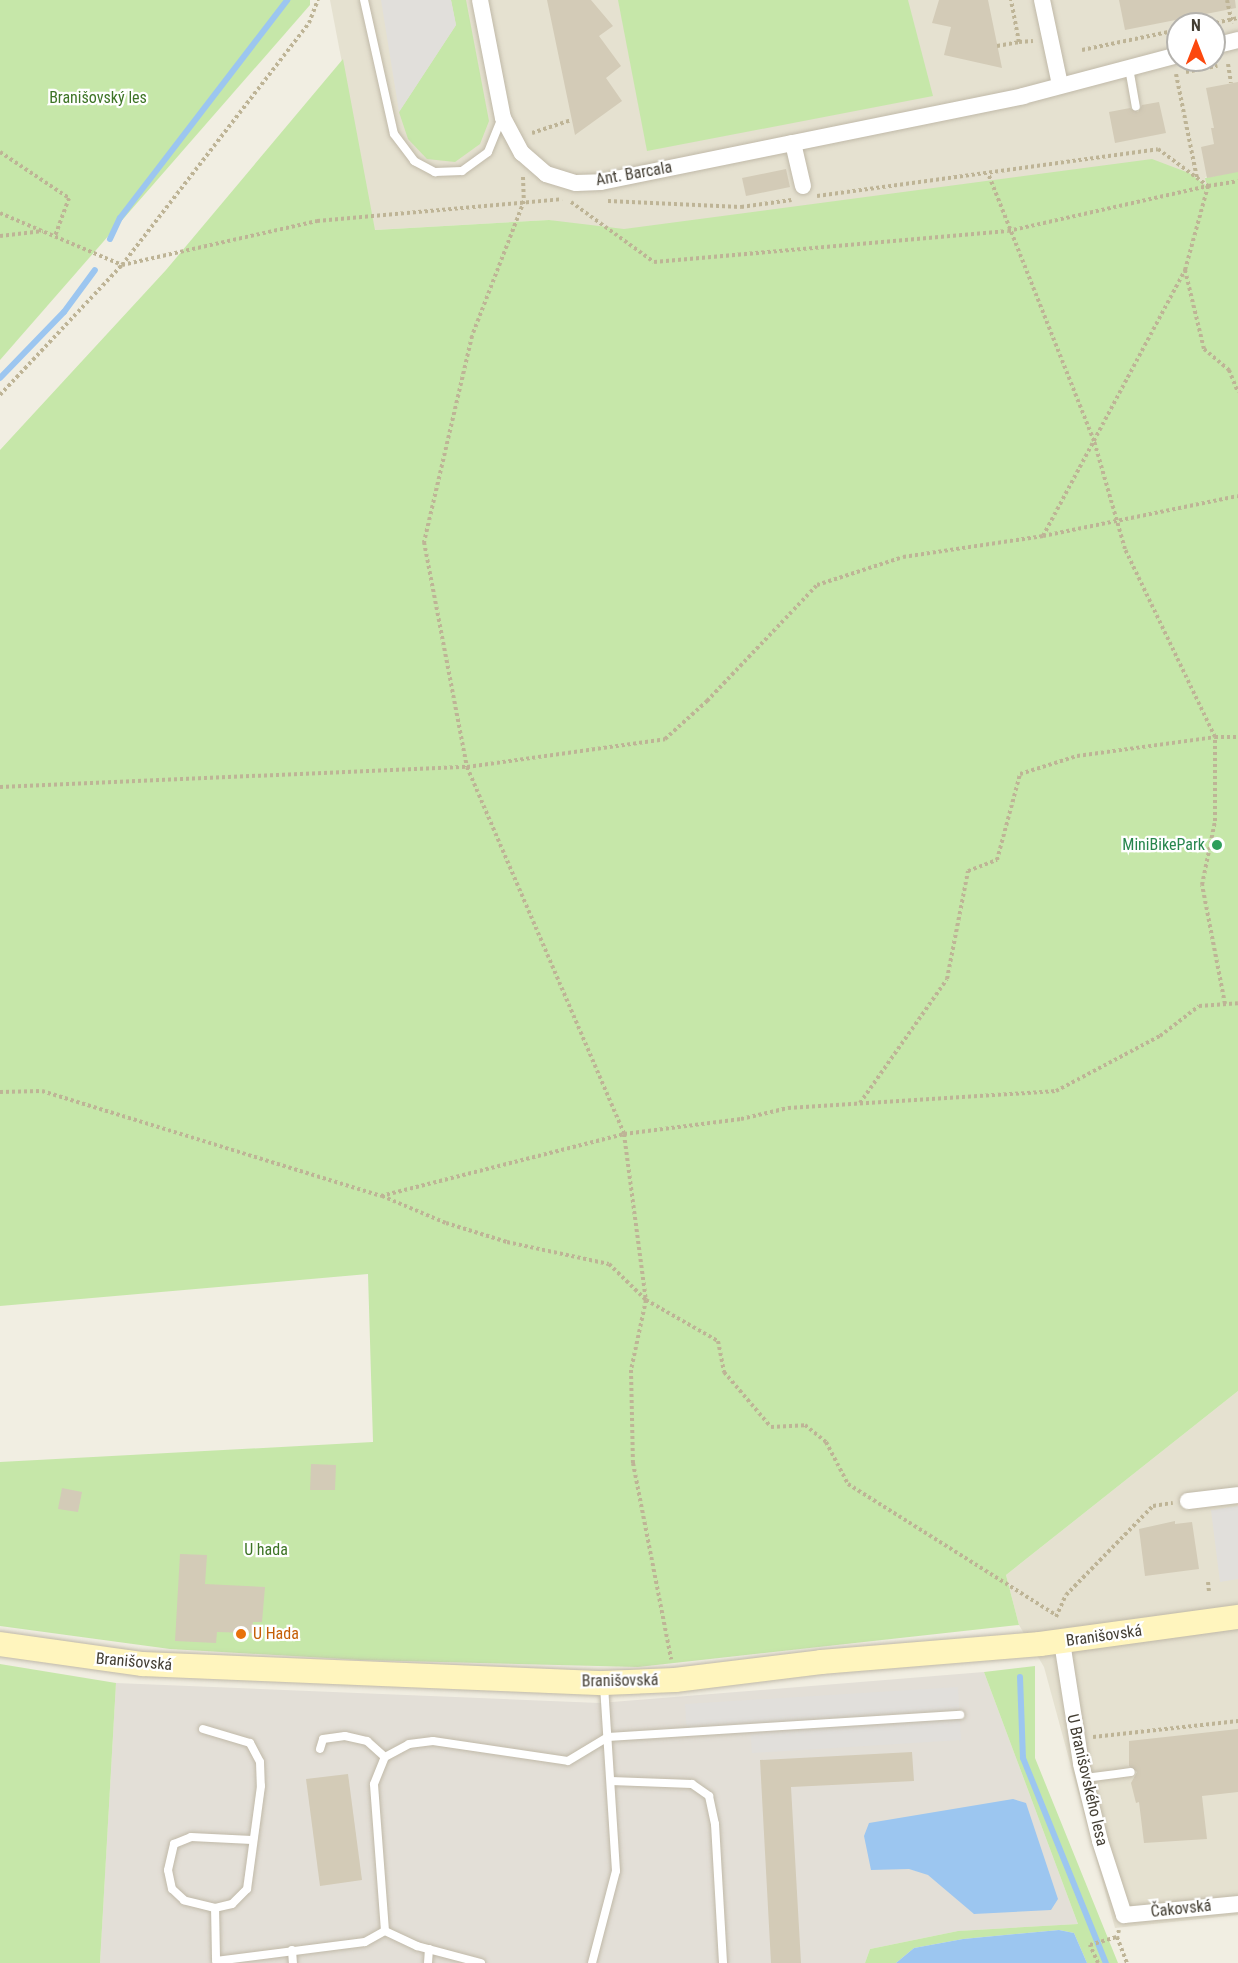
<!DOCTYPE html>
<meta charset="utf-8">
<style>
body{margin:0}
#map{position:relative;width:1238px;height:1963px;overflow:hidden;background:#f1eee2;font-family:"Roboto Condensed",sans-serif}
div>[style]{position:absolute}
.residential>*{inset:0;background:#e5e1d0}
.industrial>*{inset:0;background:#e3dfd7}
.green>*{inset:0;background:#c6e7a9}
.parking>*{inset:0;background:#e1dfdb}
.water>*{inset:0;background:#9cc6f0}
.stream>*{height:6px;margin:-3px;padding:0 3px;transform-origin:3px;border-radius:3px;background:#9cc6f0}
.building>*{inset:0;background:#d3cbb7}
.path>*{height:4px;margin-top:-2px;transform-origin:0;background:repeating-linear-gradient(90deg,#beb496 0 3px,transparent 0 6px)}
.roads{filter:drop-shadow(0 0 2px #c0b9a8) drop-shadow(0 0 2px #c0b9a8)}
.lane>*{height:8px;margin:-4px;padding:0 4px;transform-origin:4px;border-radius:4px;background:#fff}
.street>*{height:16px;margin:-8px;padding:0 8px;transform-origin:8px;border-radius:8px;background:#fff}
.secondary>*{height:24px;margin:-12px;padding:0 12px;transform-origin:12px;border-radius:12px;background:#fff5be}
.dots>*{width:16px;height:16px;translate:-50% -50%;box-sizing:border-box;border:3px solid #fff;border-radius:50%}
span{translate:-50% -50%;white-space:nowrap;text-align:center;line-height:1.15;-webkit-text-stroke:4.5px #fff;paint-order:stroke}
.park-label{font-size:16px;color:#3d7426}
.street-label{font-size:16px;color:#433e33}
.leisure-label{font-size:16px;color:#27864d}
.right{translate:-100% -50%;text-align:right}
.food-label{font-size:16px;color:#c56008}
.left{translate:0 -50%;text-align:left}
.north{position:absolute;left:1166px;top:12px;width:60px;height:60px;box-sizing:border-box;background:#fff;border:2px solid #b4b2ad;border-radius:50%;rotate:0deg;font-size:16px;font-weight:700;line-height:24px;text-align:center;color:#433e33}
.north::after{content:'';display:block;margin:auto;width:21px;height:27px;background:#fc480e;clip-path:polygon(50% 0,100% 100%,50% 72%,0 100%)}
</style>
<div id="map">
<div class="residential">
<i style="clip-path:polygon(evenodd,330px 0,1238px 0,1238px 171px,1205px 177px,1208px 186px,653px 246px,549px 220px,374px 230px,330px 0,1178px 24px,1214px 24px,1214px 60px,1178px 60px,1178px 24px)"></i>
<i style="clip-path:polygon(1238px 1391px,1238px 1915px,1115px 1928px,1044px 1667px,1019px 1625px,1006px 1575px)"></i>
</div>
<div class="industrial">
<i style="clip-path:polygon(984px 1672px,1078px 1924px,958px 1931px,870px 1949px,865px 1963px,100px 1963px,116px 1683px,600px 1703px)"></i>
</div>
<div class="green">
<i style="clip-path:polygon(0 0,310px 0,310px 5px,0 360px)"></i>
<i style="clip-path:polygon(451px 0,466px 0,489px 121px,480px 144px,455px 162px,427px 159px,408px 139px,399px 112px,456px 25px)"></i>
<i style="clip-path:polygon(618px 0,908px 0,933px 96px,647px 151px)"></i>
<i style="clip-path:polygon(343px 59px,375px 230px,549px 220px,624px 229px,1152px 159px,1189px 173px,1207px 186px,1205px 178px,1238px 171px,1238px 1391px,1006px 1575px,1019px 1625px,638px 1667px,361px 1660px,170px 1649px,0 1626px,0 1462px,373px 1442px,368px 1274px,0 1306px,0 450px,166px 270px)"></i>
<i style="clip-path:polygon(0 1664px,116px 1683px,100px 1963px,0 1963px)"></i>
<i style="clip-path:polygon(1035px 1666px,1035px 1758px,1118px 1963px,1087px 1963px,1074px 1933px,1059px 1930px,963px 1939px,914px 1948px,896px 1963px,865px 1963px,870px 1949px,958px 1931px,1078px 1924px,984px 1672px)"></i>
</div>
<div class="parking">
<i style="clip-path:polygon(381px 0,451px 0,456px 25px,399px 112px)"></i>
<i style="clip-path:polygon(1238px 1506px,1238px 1579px,1220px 1582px,1211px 1510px)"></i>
<i style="clip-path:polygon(958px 1687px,961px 1740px,752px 1753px,750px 1728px,687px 1732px,685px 1704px)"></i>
</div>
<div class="water">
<i style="clip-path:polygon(1013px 1799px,1026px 1803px,1058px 1899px,1051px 1910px,974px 1914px,928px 1875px,909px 1869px,871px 1870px,864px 1836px,869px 1823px)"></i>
<i style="clip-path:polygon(1059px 1930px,1074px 1933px,1087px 1963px,896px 1963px,914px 1948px,963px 1939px)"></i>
</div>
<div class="stream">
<i style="left:110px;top:239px;width:23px;rotate:-65deg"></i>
<i style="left:120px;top:218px;width:275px;rotate:-52.5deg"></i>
<i style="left:0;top:378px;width:92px;rotate:-45.9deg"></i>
<i style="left:64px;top:312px;width:52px;rotate:-53.6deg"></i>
<i style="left:1020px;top:1677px;width:81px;rotate:87.9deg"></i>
<i style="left:1023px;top:1758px;width:221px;rotate:68deg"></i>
</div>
<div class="building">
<i style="clip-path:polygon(547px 0,591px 0,613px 26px,599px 36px,621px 66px,606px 78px,622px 101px,575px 135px)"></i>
<i style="clip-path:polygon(939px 0,988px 0,1002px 68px,944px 55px,951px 27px,932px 23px)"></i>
<i style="clip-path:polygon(1119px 0,1235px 0,1236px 8px,1125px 30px)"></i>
<i style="clip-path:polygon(1238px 82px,1238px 172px,1207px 178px,1201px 147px,1214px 144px,1211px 128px,1214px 128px,1206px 88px)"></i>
<i style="clip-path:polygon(1159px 102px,1166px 133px,1115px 143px,1109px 112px,1130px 108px,1138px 112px,1142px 105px)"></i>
<i style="clip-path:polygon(786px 169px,790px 187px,746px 196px,742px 178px)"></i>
<i style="clip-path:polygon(311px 1464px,336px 1465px,335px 1490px,310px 1490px)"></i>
<i style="clip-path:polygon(62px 1488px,82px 1492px,78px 1512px,58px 1509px)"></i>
<i style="clip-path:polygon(1175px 1521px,1175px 1524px,1192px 1522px,1199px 1569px,1145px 1576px,1139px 1529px)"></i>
<i style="clip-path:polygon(180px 1554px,207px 1555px,205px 1584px,265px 1587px,262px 1622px,253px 1622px,252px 1633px,217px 1632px,216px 1643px,175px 1641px)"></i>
<i style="clip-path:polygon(1238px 1729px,1238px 1792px,1202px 1796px,1207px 1839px,1144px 1843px,1139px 1802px,1136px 1803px,1131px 1783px,1137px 1772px,1129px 1766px,1129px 1741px)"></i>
<i style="clip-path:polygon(912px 1752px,914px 1781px,791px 1787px,801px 1963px,771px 1963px,760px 1760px)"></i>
<i style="clip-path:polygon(348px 1774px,362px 1880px,320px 1886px,306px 1779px)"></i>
</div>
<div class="path">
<i style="left:1227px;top:0;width:24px;rotate:78deg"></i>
<i style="left:1210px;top:24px;width:29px;rotate:-12deg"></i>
<i style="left:1019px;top:42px;width:14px;rotate:-4deg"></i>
<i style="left:997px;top:46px;width:22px;rotate:-10deg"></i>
<i style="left:1019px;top:42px;width:43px;rotate:-100.8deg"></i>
<i style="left:1082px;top:50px;width:98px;rotate:-11.8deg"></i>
<i style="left:1228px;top:64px;width:19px;rotate:81deg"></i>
<i style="left:1186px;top:72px;width:32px;rotate:-11deg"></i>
<i style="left:1176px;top:74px;width:106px;rotate:78.6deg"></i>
<i style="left:532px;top:133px;width:41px;rotate:-18.4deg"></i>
<i style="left:0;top:152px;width:83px;rotate:33.7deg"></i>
<i style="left:69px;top:198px;width:40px;rotate:110.2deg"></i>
<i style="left:523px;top:177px;width:24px;rotate:88deg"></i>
<i style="left:524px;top:201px;width:145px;rotate:111.1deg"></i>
<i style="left:472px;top:336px;width:212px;rotate:103.1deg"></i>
<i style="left:424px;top:542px;width:229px;rotate:79.2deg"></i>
<i style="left:467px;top:767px;width:399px;rotate:66.8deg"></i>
<i style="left:624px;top:1134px;width:167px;rotate:82.5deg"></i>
<i style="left:646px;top:1300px;width:72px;rotate:102.1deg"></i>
<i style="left:631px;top:1370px;width:93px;rotate:88.8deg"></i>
<i style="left:633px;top:1463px;width:200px;rotate:79deg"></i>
<i style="left:817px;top:196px;width:344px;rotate:-7.8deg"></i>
<i style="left:1158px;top:149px;width:62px;rotate:36.5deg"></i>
<i style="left:1208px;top:186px;width:30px;rotate:-9deg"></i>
<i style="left:608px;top:201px;width:133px;rotate:2.6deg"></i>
<i style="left:741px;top:207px;width:51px;rotate:-7.8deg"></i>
<i style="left:571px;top:202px;width:102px;rotate:35.9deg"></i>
<i style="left:654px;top:262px;width:355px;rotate:-5deg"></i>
<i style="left:1008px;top:231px;width:205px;rotate:-12.7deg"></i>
<i style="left:1208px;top:186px;width:87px;rotate:105.3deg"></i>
<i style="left:1185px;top:270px;width:81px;rotate:76.5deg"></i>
<i style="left:1204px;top:349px;width:33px;rotate:40deg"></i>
<i style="left:1229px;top:370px;width:24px;rotate:68deg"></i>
<i style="left:0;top:213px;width:133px;rotate:23.1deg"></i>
<i style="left:122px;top:265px;width:200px;rotate:-12.7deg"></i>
<i style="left:317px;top:221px;width:246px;rotate:-5.1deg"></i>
<i style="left:0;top:236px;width:43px;rotate:-6.6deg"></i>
<i style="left:0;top:395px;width:178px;rotate:-46.8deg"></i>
<i style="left:122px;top:265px;width:306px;rotate:-52.3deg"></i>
<i style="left:309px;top:23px;width:25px;rotate:-69deg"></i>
<i style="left:1043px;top:536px;width:302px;rotate:-61.9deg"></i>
<i style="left:0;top:787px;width:467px;rotate:-2.5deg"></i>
<i style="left:467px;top:767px;width:200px;rotate:-8deg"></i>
<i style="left:665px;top:739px;width:57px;rotate:-42.1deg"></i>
<i style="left:707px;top:701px;width:160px;rotate:-46.5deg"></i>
<i style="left:817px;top:585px;width:90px;rotate:-18deg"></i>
<i style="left:903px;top:557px;width:142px;rotate:-8.5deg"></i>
<i style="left:1043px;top:536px;width:199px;rotate:-11.6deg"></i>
<i style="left:1225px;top:1004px;width:121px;rotate:-100.9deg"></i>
<i style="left:1202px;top:885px;width:65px;rotate:-78.5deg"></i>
<i style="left:1215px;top:821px;width:84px;rotate:-90deg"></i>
<i style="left:1215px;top:737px;width:23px"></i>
<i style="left:0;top:1092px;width:42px;rotate:-1.4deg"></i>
<i style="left:42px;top:1091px;width:355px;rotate:17.2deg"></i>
<i style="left:381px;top:1196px;width:251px;rotate:-14.3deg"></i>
<i style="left:624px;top:1134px;width:118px;rotate:-7.3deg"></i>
<i style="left:741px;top:1119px;width:48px;rotate:-13.2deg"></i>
<i style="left:788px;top:1108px;width:269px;rotate:-3.6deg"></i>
<i style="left:1056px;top:1091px;width:118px;rotate:-27.9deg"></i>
<i style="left:1160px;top:1036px;width:49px;rotate:-37.6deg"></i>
<i style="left:1199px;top:1006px;width:39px;rotate:-4deg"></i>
<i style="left:860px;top:1103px;width:151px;rotate:-54.9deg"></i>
<i style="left:947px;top:979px;width:110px;rotate:-79deg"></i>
<i style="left:968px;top:871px;width:31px;rotate:-21deg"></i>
<i style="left:997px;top:860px;width:89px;rotate:-75deg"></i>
<i style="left:1020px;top:774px;width:60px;rotate:-17.5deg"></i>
<i style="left:1077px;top:756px;width:139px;rotate:-7.8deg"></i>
<i style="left:1215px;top:737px;width:208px;rotate:-115.6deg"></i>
<i style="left:1125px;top:549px;width:112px;rotate:-106deg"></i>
<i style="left:1094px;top:441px;width:288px;rotate:-111.6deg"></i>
<i style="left:382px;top:1196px;width:69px;rotate:22.9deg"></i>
<i style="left:446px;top:1223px;width:64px;rotate:17.3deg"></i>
<i style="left:507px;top:1242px;width:104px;rotate:12.2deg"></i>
<i style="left:609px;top:1264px;width:52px;rotate:44.2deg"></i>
<i style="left:646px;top:1300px;width:83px;rotate:29.7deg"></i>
<i style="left:718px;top:1341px;width:32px;rotate:79deg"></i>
<i style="left:724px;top:1372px;width:72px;rotate:49.5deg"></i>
<i style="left:771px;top:1427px;width:34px;rotate:-3deg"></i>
<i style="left:805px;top:1425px;width:27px;rotate:39deg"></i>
<i style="left:826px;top:1442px;width:47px;rotate:62.4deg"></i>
<i style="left:848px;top:1484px;width:246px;rotate:32.2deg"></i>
<i style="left:1208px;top:1582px;width:9px;rotate:84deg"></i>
<i style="left:1056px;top:1617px;width:24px;rotate:-66deg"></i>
<i style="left:1066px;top:1595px;width:124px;rotate:-45.7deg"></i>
<i style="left:1153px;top:1506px;width:20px;rotate:-9deg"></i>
<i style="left:1093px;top:1737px;width:146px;rotate:-6.3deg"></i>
<i style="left:1119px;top:1930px;width:7px;rotate:106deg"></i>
<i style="left:1117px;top:1937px;width:28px;rotate:69deg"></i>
<i style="left:1098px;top:1963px;width:20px;rotate:-114deg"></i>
<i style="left:1090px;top:1945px;width:28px;rotate:-17deg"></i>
</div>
<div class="roads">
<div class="lane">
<i style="left:364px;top:0;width:137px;rotate:77.4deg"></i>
<i style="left:394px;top:134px;width:34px;rotate:53deg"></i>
<i style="left:414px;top:161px;width:24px;rotate:28deg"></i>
<i style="left:435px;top:172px;width:27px;rotate:-2deg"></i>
<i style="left:462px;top:171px;width:32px;rotate:-36deg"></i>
<i style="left:488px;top:152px;width:37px;rotate:-68deg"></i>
<i style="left:1129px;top:68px;width:39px;rotate:80deg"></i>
<i style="left:203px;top:1729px;width:49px;rotate:16.6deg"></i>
<i style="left:250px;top:1743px;width:21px;rotate:62deg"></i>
<i style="left:260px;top:1762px;width:24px;rotate:88deg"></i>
<i style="left:261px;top:1786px;width:104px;rotate:97.7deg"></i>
<i style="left:247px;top:1889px;width:21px;rotate:135deg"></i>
<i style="left:232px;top:1904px;width:17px;rotate:167deg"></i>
<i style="left:320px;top:1749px;width:10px;rotate:-73deg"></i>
<i style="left:323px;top:1739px;width:22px;rotate:-8deg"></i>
<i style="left:345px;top:1736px;width:23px;rotate:13deg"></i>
<i style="left:367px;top:1741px;width:24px;rotate:42deg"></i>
<i style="left:1085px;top:1778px;width:46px;rotate:-7.4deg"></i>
<i style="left:611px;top:1781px;width:81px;rotate:2.1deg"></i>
<i style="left:692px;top:1784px;width:21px;rotate:35deg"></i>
<i style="left:709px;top:1796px;width:29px;rotate:78deg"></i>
<i style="left:715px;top:1824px;width:139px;rotate:86.7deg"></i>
<i style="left:292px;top:1950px;width:13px;rotate:86deg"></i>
<i style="left:216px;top:1958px;width:50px;rotate:-91.1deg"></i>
<i style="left:215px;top:1908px;width:32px;rotate:-166deg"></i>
<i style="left:184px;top:1900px;width:16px;rotate:-137deg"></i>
<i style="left:172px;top:1889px;width:19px;rotate:-102deg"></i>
<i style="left:168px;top:1870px;width:27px;rotate:-77deg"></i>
<i style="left:174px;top:1844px;width:18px;rotate:-22deg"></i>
<i style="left:191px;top:1837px;width:61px;rotate:2.8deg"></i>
<i style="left:216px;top:1961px;width:150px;rotate:-7.3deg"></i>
<i style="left:365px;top:1942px;width:23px;rotate:-29deg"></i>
<i style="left:428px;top:1963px;width:14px;rotate:-86deg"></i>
<i style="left:481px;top:1963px;width:66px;rotate:-165.1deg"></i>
<i style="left:417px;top:1946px;width:35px;rotate:-155deg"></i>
<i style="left:385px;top:1931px;width:147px;rotate:-94.3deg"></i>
<i style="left:374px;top:1784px;width:29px;rotate:-68deg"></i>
<i style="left:385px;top:1757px;width:27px;rotate:-28deg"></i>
<i style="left:409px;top:1744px;width:24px;rotate:-7deg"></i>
<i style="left:433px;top:1741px;width:136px;rotate:8.4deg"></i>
<i style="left:568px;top:1761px;width:47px;rotate:-31deg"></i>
<i style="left:608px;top:1737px;width:353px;rotate:-3.6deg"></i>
<i style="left:592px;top:1963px;width:95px;rotate:-75.4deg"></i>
<i style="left:616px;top:1871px;width:185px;rotate:-93.7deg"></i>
</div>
<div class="street">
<i style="left:480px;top:0;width:120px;rotate:79deg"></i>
<i style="left:503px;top:118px;width:40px;rotate:62deg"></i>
<i style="left:522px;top:153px;width:32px;rotate:41deg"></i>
<i style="left:546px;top:174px;width:31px;rotate:17deg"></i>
<i style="left:576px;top:183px;width:25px;rotate:-2deg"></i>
<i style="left:601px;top:182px;width:196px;rotate:-11.5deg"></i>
<i style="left:1042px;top:0;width:87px;rotate:78deg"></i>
<i style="left:1214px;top:46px;width:25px;rotate:-14deg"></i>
<i style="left:803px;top:186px;width:44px;rotate:-103.1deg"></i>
<i style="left:793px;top:143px;width:235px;rotate:-11.5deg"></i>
<i style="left:1023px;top:96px;width:160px;rotate:-14.8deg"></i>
<i style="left:1188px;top:1501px;width:50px;rotate:-6.8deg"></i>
<i style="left:1062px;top:1642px;width:123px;rotate:81.1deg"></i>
<i style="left:1081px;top:1764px;width:79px;rotate:76.1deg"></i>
<i style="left:1100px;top:1841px;width:78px;rotate:72deg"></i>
<i style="left:1124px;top:1915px;width:115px;rotate:-5.5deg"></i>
</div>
<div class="secondary">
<i style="left:0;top:1644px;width:143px;rotate:8deg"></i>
<i style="left:142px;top:1664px;width:462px;rotate:2.4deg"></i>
<i style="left:604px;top:1683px;width:71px;rotate:-2.4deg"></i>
<i style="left:675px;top:1680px;width:147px;rotate:-7deg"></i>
<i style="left:821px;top:1662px;width:220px;rotate:-4.7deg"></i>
<i style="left:1040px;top:1644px;width:200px;rotate:-7.8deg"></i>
</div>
</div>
<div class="dots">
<i style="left:1217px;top:845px;background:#2e9e5b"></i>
<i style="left:241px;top:1634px;background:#e8710a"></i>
</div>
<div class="park-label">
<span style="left:98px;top:98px">Branišovský les</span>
<span style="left:266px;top:1550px">U hada</span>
</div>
<div class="street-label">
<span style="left:634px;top:174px;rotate:-10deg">Ant. Barcala</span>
<span style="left:1104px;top:1636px;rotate:-8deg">Branišovská</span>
<span style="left:134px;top:1662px;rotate:5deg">Branišovská</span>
<span style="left:620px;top:1681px;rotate:-1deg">Branišovská</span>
<span style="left:1087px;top:1780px;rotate:77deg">U Branišovského lesa</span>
<span style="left:1181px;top:1909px;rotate:-6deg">Čakovská</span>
</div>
<div class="leisure-label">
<span class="right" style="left:1205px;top:845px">MiniBikePark</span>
</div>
<div class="food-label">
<span class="left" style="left:253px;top:1634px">U Hada</span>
</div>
<div class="north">N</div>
</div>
